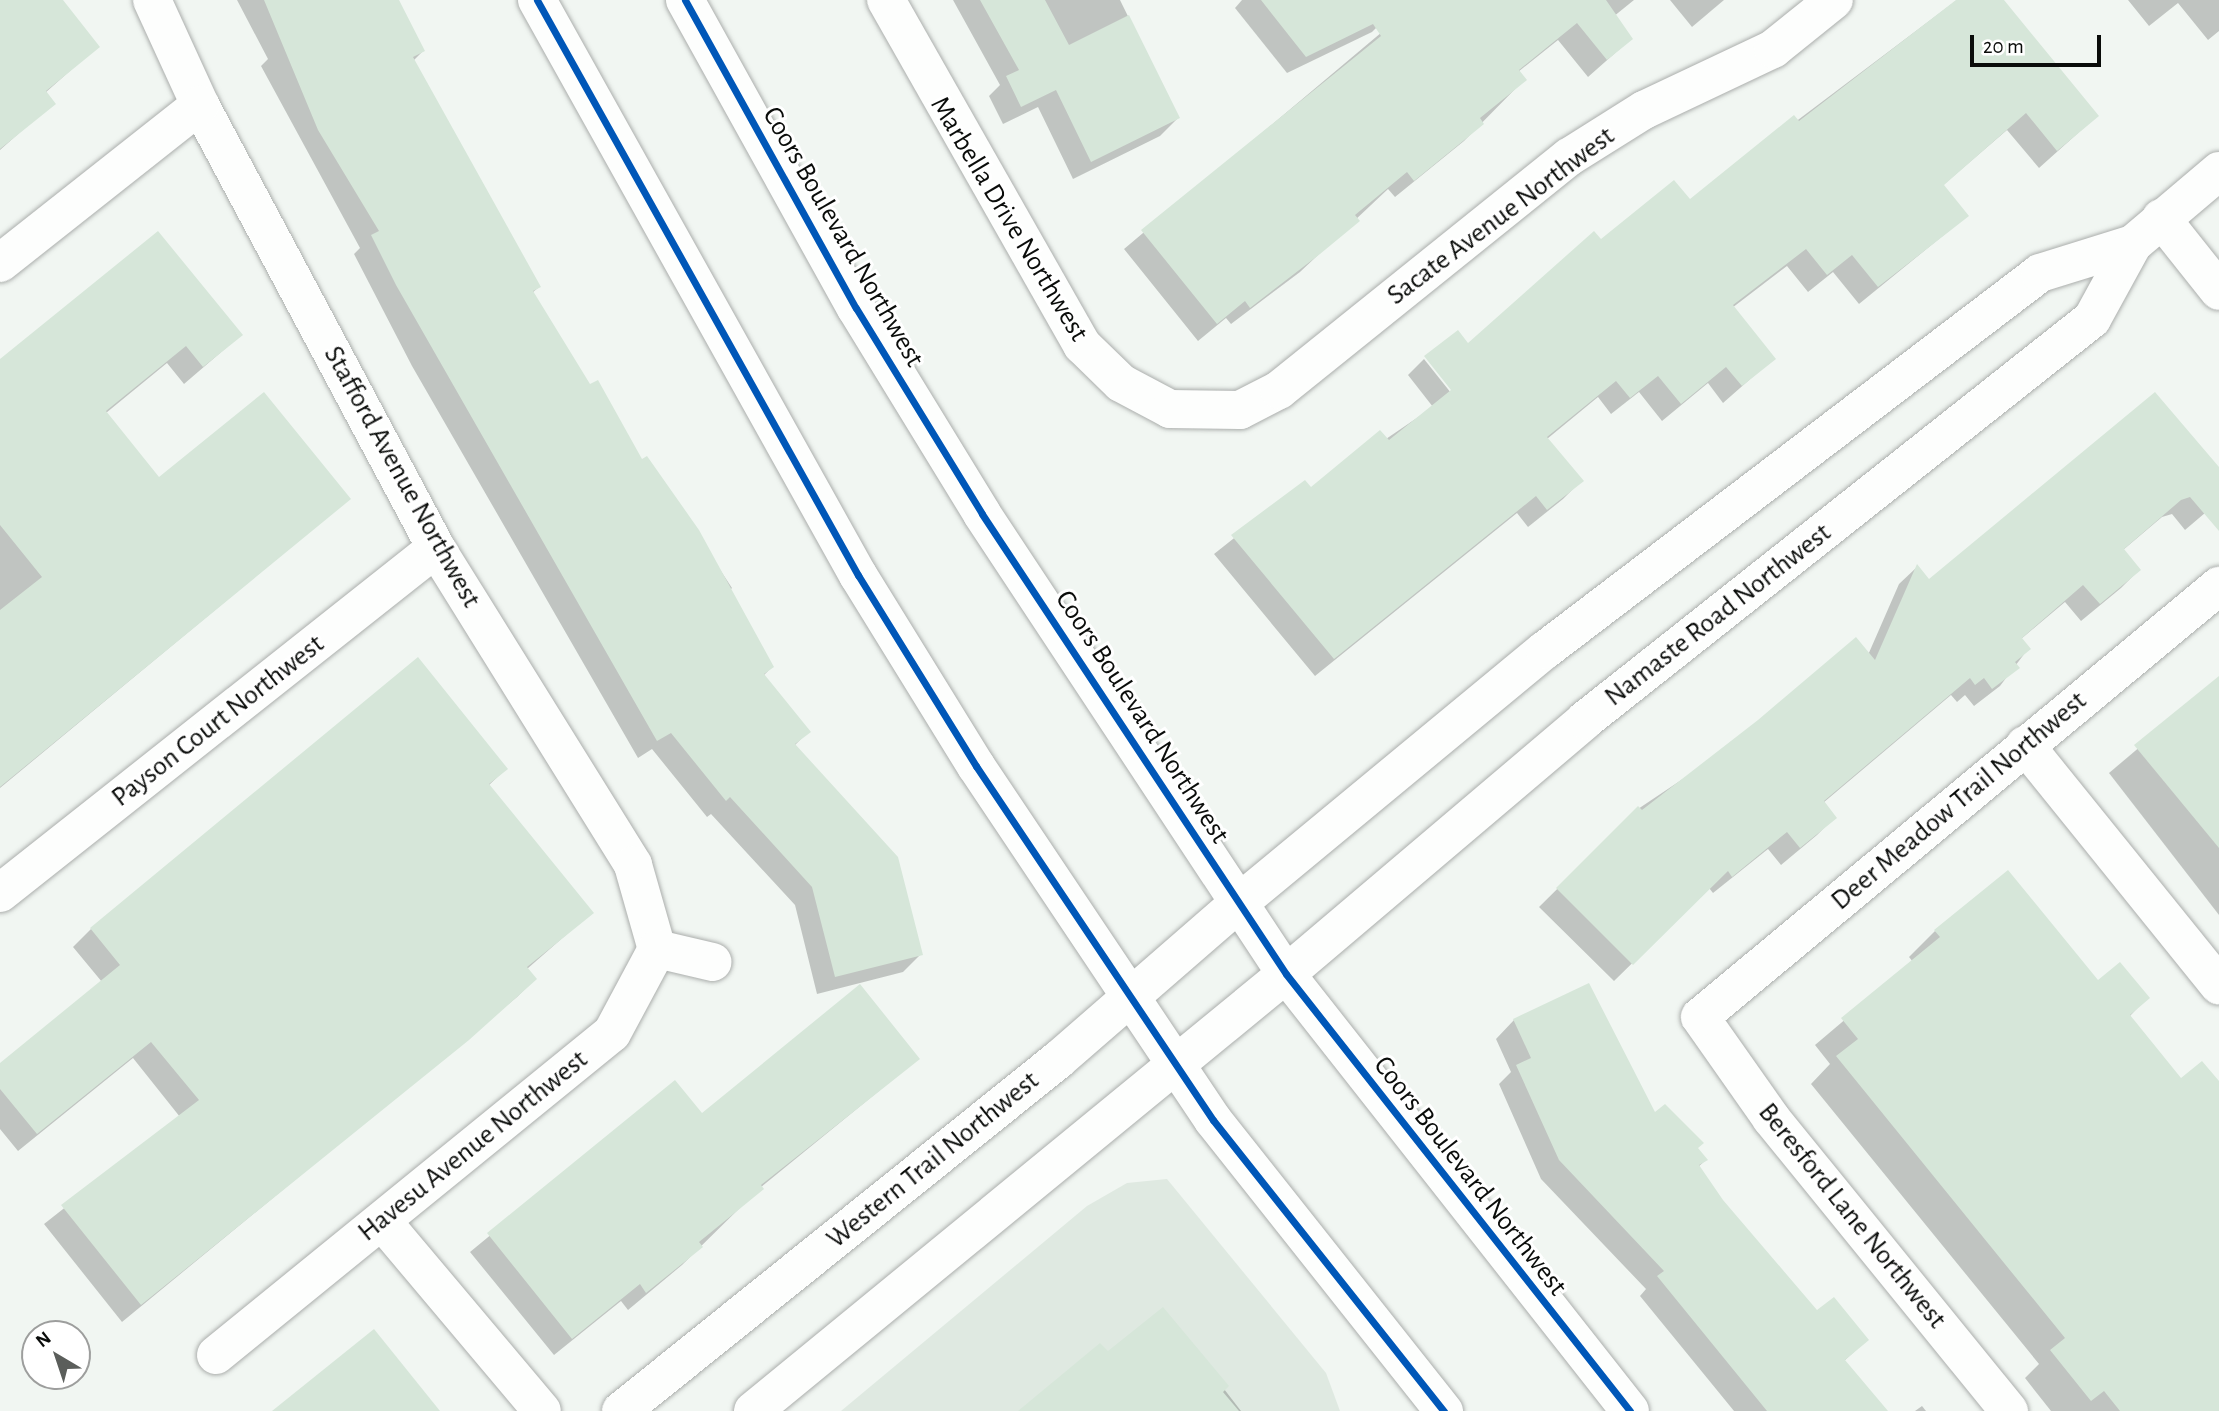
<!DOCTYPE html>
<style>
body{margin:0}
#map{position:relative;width:2219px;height:1411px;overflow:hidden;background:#f1f6f2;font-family:"Alegreya Sans",sans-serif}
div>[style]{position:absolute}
.built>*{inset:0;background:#dfe9e1}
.shadow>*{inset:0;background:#0003}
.building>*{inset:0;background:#d6e6d9}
.roads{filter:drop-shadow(0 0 2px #abaeac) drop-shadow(0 0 2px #abaeac)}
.minor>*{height:38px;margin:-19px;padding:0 19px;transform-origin:19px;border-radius:19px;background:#fdfefd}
.major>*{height:38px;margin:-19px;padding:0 19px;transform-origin:19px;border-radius:19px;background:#fdfefd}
.cycleway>*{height:7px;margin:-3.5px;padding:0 3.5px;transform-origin:3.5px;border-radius:3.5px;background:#0057b8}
span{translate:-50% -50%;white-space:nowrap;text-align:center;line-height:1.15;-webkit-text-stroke:6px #fff;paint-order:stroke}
.street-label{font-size:28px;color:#0a0c0a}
.north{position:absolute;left:21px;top:1320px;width:70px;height:70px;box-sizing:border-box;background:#fff;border:2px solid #9d9e9d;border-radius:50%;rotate:321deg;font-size:19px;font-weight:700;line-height:28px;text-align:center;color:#0a0c0a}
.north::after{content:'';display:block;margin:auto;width:24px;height:32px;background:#5b5e5b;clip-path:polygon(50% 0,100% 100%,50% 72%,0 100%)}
.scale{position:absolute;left:1970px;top:35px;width:131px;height:32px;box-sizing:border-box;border:4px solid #0a0c0a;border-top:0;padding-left:9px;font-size:21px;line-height:24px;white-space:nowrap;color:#0a0c0a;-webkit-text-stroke:5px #fff;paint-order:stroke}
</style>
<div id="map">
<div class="built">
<i style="clip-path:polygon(1167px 1179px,1326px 1373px,1340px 1411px,841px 1411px,1087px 1206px,1127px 1183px)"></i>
</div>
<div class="shadow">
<i style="clip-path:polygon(0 0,61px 0,98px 46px,45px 93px,53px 103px,0 150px)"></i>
<i style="clip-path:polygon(237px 0,397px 0,423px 51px,413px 61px,539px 287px,532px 293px,589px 387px,642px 462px,647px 458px,732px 588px,727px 593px,772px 667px,763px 676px,808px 732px,794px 746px,921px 954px,903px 972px,817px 994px,795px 905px,711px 814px,707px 817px,652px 749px,638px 758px,412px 366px,354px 254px,360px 248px,261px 66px,268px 59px)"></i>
<i style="clip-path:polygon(953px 0,1120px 0,1178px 118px,1160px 136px,1073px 179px,1038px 107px,1003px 124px,989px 96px,1000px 85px)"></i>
<i style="clip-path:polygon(1242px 0,1378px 0,1390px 14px,1372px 32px,1287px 73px,1235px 8px)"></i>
<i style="clip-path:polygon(1420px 0,1634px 0,1613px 17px,1631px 39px,1588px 77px,1558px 40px,1518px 72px,1524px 80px,1464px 141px,1395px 197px,1388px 189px,1300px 272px,1231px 324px,1226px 318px,1198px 341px,1124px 249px)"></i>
<i style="clip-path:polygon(1670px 0,1724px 0,1692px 27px)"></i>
<i style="clip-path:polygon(1957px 0,2001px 0,2097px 116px,2039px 168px,2007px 130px,1942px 186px,1967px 216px,1859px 304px,1833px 272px,1808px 292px,1787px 266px,1732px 308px,1773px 359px,1723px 403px,1708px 383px,1662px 421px,1639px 392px,1611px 414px,1598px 397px,1547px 439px,1581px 481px,1563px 499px,1528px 527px,1517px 513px,1315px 676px,1214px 554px,1305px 482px,1311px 490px,1433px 407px,1408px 375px,1424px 359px,1455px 398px,1468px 345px,1600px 241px,1689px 202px)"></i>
<i style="clip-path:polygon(2128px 0,2219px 0,2219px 31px,2208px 40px,2178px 3px,2149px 26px)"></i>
<i style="clip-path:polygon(241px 335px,184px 384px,167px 363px,106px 413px,159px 479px,349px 499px,0 788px,0 362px)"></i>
<i style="clip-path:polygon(2219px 470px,2219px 501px,2185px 530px,2172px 514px,2162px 517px,2123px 550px,2139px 570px,2121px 588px,2081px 621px,2065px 602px,2021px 639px,2028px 649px,2000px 686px,1974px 706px,1965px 695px,1957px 702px,1951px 695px,1823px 803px,1835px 817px,1817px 835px,1781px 865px,1768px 849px,1713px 893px,1709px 888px,1614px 981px,1539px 907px,1638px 809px,1868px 655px,1899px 584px,1917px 567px,1928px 582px)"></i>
<i style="clip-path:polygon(2219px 680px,2219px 915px,2109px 773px)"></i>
<i style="clip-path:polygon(506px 769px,488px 786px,591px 913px,527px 969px,535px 979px,517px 997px,122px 1322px,44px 1224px,180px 1117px,133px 1058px,18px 1151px,0 1129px,0 1065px,102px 982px,73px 947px,91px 929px)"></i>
<i style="clip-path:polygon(1935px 931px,2147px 998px,2129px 1017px,2181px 1081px,2219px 1084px,2219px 1411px,2051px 1411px,2025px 1378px,2039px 1364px,1811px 1084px,1830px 1064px,1815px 1045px,1913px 962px,1909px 957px)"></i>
<i style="clip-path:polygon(1514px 1020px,1697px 1148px,1706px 1160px,1698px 1167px,1721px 1202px,1817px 1312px,1867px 1340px,1844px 1361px,1886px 1411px,1734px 1411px,1640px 1296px,1646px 1289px,1541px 1179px,1499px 1084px,1511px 1072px,1496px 1039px)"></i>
<i style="clip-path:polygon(918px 1059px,760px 1188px,682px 1265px,628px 1310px,621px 1301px,554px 1355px,470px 1252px,675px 1083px,702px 1116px)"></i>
<i style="clip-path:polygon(1163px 1310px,1241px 1411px,1021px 1411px,1108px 1353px)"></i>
<i style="clip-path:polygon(1922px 1406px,1926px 1411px,1915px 1411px)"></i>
</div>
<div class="building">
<i style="clip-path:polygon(0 0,63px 0,100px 47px,46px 91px,56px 104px,0 149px)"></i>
<i style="clip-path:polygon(264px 0,399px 0,425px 51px,413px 57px,541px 287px,533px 291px,590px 384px,598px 380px,642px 459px,647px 456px,699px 530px,774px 667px,764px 674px,811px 732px,795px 744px,898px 857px,923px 955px,835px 977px,812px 887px,730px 797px,726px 801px,671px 733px,657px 741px,396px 285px,371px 235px,379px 231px,318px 130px)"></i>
<i style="clip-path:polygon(980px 0,1045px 0,1069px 45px,1129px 15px,1180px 118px,1091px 162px,1056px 90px,1021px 107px,1006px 76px,1019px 70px)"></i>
<i style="clip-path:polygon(1261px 0,1606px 0,1633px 39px,1607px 60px,1577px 23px,1519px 70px,1527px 80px,1480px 118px,1484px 124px,1414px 181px,1407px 172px,1355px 215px,1360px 221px,1320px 254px,1250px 308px,1245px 301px,1217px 324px,1141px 230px,1381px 36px,1373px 24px,1306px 57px)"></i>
<i style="clip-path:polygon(1956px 0,2004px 0,2099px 116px,2057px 151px,2026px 113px,1944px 185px,1969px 216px,1878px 287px,1852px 255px,1827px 275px,1806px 249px,1733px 305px,1776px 359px,1742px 386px,1726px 367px,1681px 404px,1658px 376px,1630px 398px,1616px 381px,1547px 437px,1584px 481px,1547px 510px,1536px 496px,1334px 659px,1231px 535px,1305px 480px,1311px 487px,1380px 430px,1389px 440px,1451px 390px,1424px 356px,1458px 330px,1468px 343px,1594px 231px,1601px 239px,1674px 180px,1690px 199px,1794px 115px,1799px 121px)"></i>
<i style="clip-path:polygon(158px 231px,243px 335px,203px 367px,186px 346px,106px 411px,159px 477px,264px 392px,351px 499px,0 787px,0 610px,42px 577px,0 525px,0 359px)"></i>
<i style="clip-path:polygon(2155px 392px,2219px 467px,2219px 531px,2190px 497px,2181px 500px,2124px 549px,2141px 570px,2100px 604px,2083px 585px,2022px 638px,2031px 649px,2015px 662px,2020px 668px,1992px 689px,1984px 678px,1975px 685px,1970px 678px,1824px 801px,1837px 818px,1800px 848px,1787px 832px,1732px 877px,1728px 871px,1633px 965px,1556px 888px,1638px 806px,1642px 810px,1758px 720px,1856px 637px,1875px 660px,1917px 564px,1929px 579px)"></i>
<i style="clip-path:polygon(418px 657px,508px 769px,489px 784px,594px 913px,527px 967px,537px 979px,469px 1040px,141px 1305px,61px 1205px,199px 1100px,151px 1042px,37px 1134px,0 1089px,0 1063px,120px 965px,90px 928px)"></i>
<i style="clip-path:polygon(2219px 676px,2219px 848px,2134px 745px)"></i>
<i style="clip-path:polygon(2008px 870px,2098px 980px,2120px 962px,2150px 998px,2130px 1015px,2181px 1078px,2202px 1061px,2219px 1081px,2219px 1411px,2120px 1411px,2104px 1391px,2091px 1401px,2050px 1350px,2065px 1338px,1836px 1056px,1858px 1039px,1841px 1018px,1940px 937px,1934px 930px)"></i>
<i style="clip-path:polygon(1589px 983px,1655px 1112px,1665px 1104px,1704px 1143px,1698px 1148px,1708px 1160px,1699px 1165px,1723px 1200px,1817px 1310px,1834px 1297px,1869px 1340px,1845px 1360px,1888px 1411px,1767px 1411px,1657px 1276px,1664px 1271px,1559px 1160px,1516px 1065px,1531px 1058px,1513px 1019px)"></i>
<i style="clip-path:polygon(860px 984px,920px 1059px,761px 1185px,764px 1189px,699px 1242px,703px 1247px,646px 1293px,640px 1284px,572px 1339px,487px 1233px,675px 1080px,702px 1113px)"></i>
<i style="clip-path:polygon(1163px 1307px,1229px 1386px,1223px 1392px,1239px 1411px,1018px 1411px,1100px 1343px,1108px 1351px)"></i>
<i style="clip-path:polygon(374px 1329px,440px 1411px,272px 1411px)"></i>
</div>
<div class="roads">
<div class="minor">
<i style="left:152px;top:0;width:115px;rotate:65.4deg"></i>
<i style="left:200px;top:105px;width:502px;rotate:61.95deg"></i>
<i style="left:436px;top:548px;width:373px;rotate:58.1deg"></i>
<i style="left:633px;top:865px;width:87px;rotate:74.1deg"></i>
<i style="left:886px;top:0;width:397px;rotate:60.4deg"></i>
<i style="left:1082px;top:345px;width:54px;rotate:44.3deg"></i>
<i style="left:1121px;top:383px;width:55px;rotate:28deg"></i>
<i style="left:1170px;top:409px;width:70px;rotate:0.8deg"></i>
<i style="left:1240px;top:410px;width:44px;rotate:-27.1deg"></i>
<i style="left:1279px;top:390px;width:372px;rotate:-38.8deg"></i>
<i style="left:1569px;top:157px;width:89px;rotate:-32.1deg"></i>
<i style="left:1644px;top:110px;width:143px;rotate:-25.3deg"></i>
<i style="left:1773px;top:49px;width:78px;rotate:-38.8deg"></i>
<i style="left:2161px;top:218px;width:93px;rotate:51.5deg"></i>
<i style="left:0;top:263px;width:255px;rotate:-38.3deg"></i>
<i style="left:2025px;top:745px;width:309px;rotate:51.1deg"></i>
<i style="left:0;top:893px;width:556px;rotate:-38.35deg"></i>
<i style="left:1240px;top:902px;width:396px;rotate:-39.6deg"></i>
<i style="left:1545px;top:650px;width:622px;rotate:-37.29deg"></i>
<i style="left:2040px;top:273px;width:97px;rotate:-17.3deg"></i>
<i style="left:1286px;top:974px;width:392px;rotate:-40.3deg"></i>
<i style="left:1585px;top:720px;width:646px;rotate:-38.34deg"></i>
<i style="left:2092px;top:319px;width:85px;rotate:-61.3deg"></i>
<i style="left:2133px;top:244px;width:113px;rotate:-40.3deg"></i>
<i style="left:382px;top:1221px;width:248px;rotate:49.9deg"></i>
<i style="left:216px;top:1355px;width:510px;rotate:-39.12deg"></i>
<i style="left:612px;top:1033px;width:95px;rotate:-61.8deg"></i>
<i style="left:657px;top:949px;width:57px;rotate:13.1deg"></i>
<i style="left:2009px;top:1411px;width:377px;rotate:-129.1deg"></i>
<i style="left:1771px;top:1118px;width:123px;rotate:-125.1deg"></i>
<i style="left:1700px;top:1017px;width:675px;rotate:-39.71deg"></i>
</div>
<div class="major">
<i style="left:537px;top:0;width:659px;rotate:60.83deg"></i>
<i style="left:858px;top:575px;width:225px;rotate:58.3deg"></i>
<i style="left:976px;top:766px;width:426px;rotate:56.2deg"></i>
<i style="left:1213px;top:1120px;width:372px;rotate:51.6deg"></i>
<i style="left:685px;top:0;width:352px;rotate:61deg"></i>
<i style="left:856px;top:308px;width:241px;rotate:58.5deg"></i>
<i style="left:982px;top:514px;width:551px;rotate:56.54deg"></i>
<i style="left:1286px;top:974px;width:556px;rotate:51.79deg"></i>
<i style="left:621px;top:1411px;width:561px;rotate:-38.77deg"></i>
<i style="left:1058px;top:1060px;width:241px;rotate:-41deg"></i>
<i style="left:753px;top:1411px;width:689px;rotate:-39.35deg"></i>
</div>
</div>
<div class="cycleway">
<i style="left:537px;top:0;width:659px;rotate:60.83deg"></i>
<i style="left:858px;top:575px;width:225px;rotate:58.3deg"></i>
<i style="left:976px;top:766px;width:426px;rotate:56.2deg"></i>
<i style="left:1213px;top:1120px;width:372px;rotate:51.6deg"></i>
<i style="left:685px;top:0;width:352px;rotate:61deg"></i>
<i style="left:856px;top:308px;width:241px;rotate:58.5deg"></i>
<i style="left:982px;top:514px;width:551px;rotate:56.54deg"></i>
<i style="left:1286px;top:974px;width:556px;rotate:51.79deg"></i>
</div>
<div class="street-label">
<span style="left:1501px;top:216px;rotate:-37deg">Sacate Avenue Northwest</span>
<span style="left:1009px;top:219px;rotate:59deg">Marbella Drive Northwest</span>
<span style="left:843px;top:237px;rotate:60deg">Coors Boulevard Northwest</span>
<span style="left:402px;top:477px;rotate:61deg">Stafford Avenue Northwest</span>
<span style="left:1718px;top:615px;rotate:-38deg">Namaste Road Northwest</span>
<span style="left:1142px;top:717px;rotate:57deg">Coors Boulevard Northwest</span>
<span style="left:218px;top:721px;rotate:-38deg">Payson Court Northwest</span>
<span style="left:1959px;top:801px;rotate:-40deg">Deer Meadow Trail Northwest</span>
<span style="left:473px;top:1146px;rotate:-39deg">Havesu Avenue Northwest</span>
<span style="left:933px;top:1160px;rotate:-39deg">Western Trail Northwest</span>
<span style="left:1470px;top:1176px;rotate:52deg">Coors Boulevard Northwest</span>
<span style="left:1852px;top:1216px;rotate:51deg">Beresford Lane Northwest</span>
</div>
<div class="north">N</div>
<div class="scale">20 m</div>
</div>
